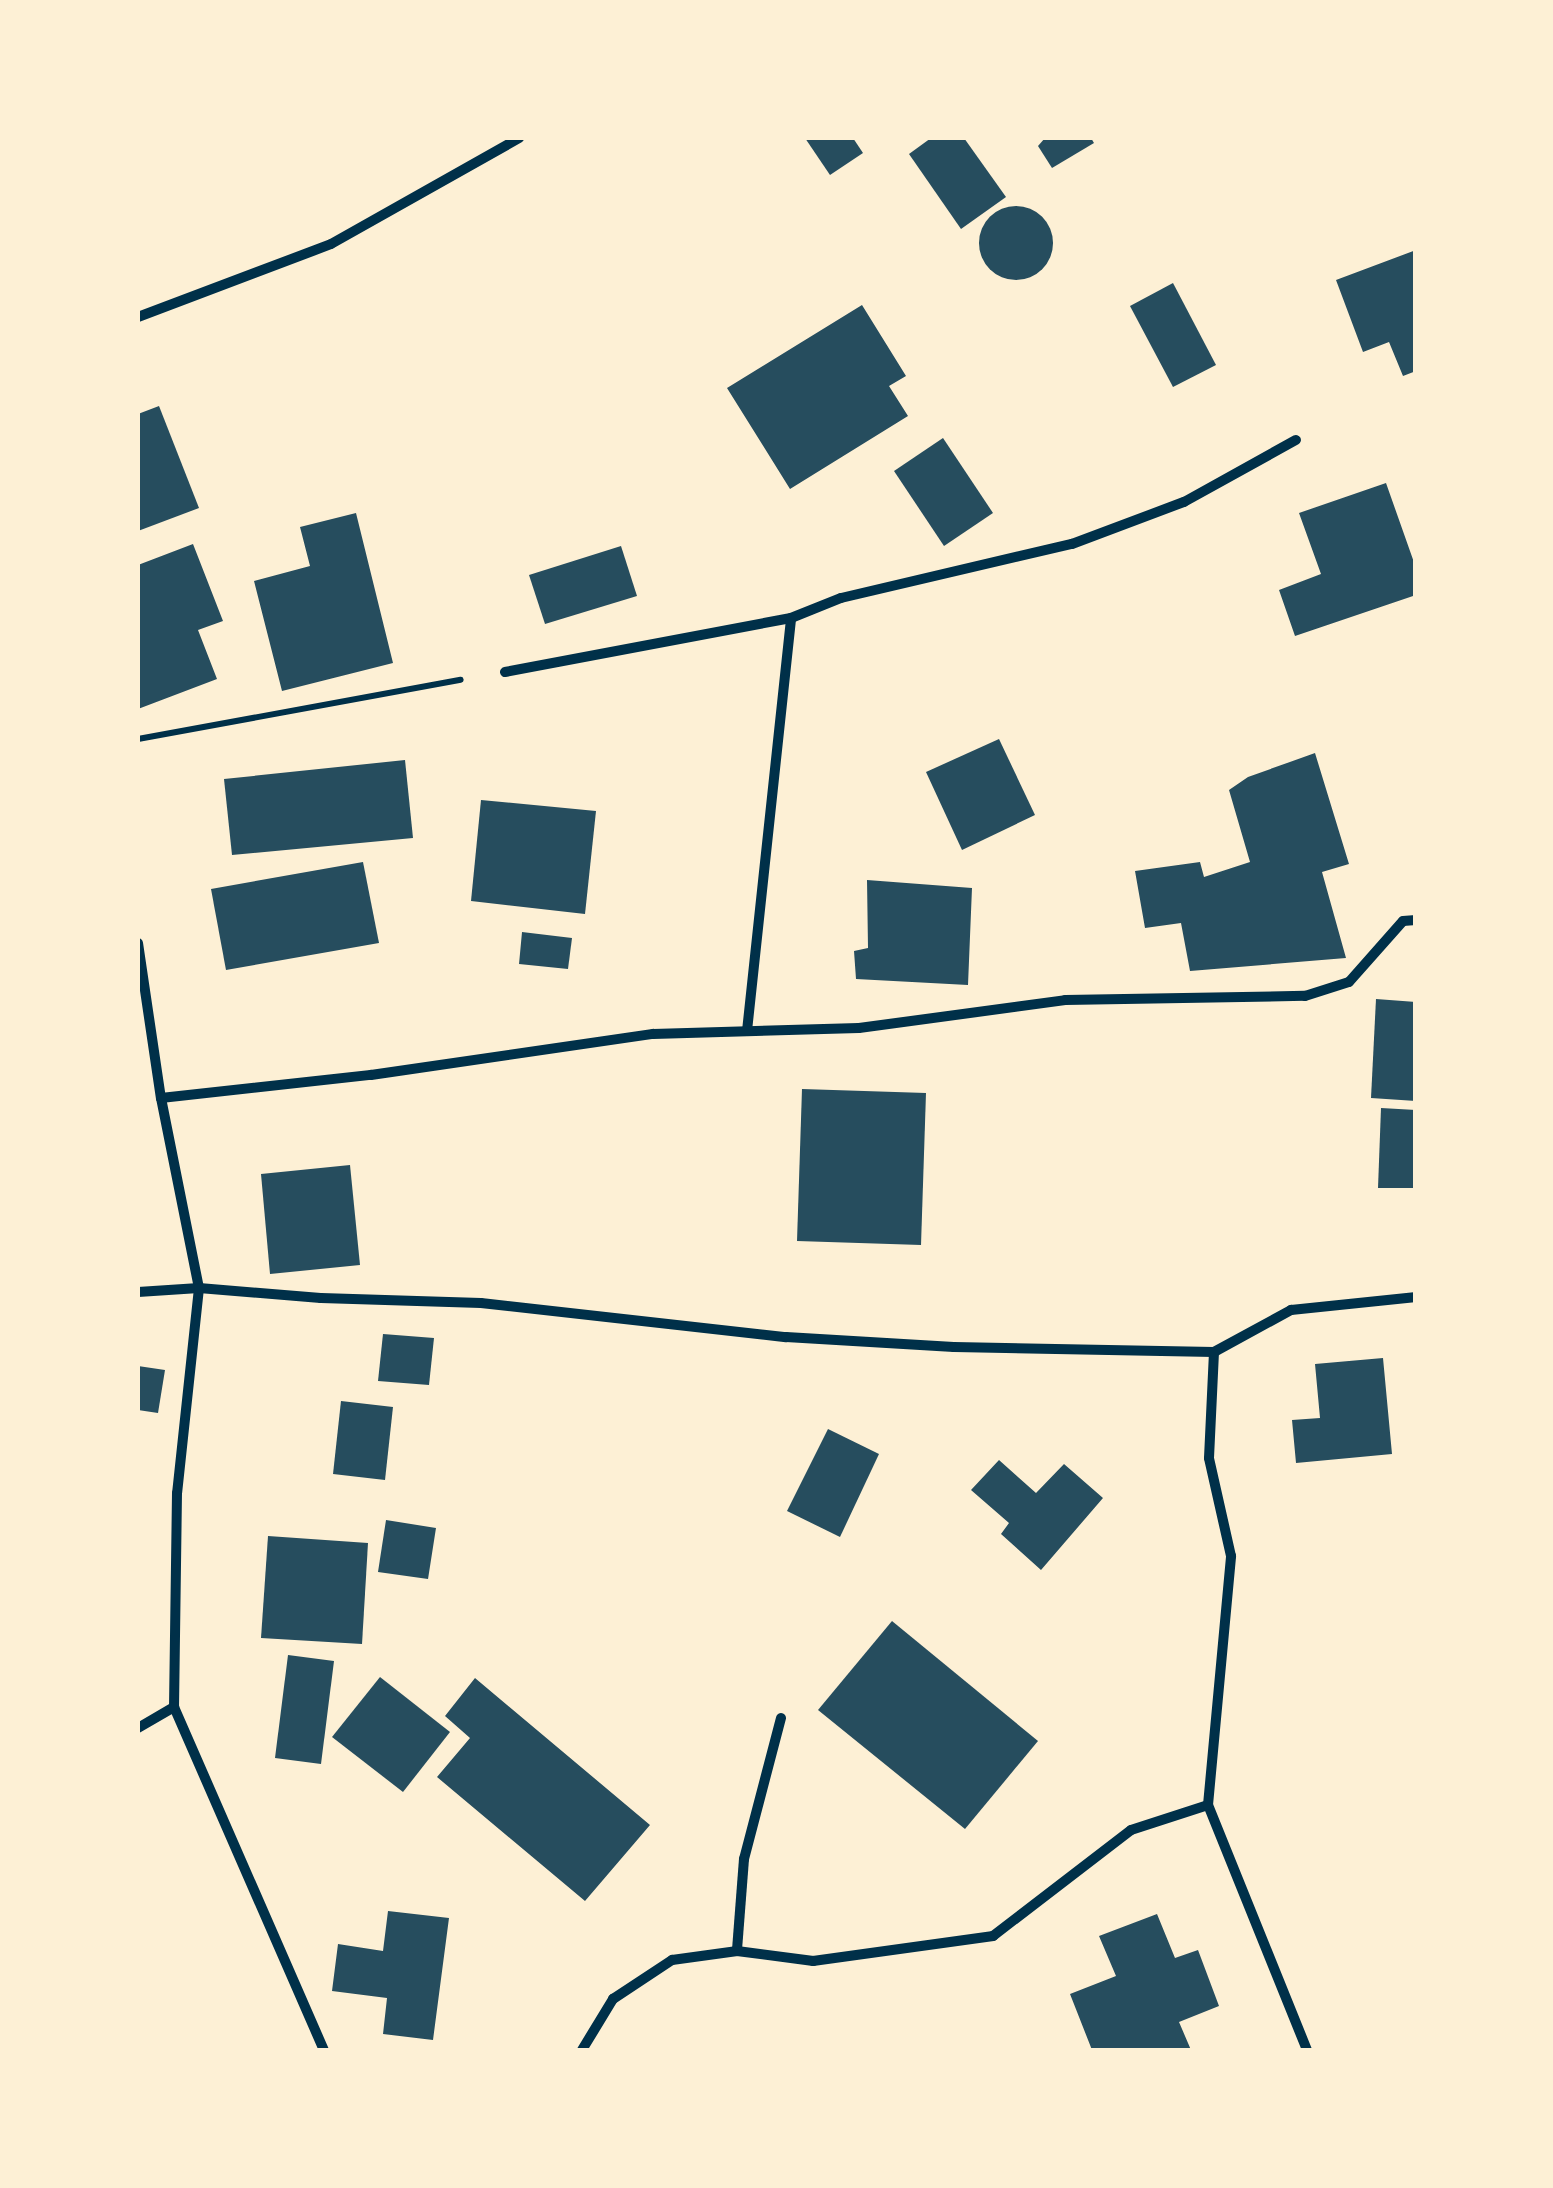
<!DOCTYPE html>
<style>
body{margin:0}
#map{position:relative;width:1553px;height:2188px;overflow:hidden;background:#fdf0d5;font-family:Mulish,sans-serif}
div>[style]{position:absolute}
.building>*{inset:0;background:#264d5e}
.round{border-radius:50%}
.path>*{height:6px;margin:-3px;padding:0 3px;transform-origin:3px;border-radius:3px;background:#003049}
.minor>*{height:10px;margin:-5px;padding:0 5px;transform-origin:5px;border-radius:5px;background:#003049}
span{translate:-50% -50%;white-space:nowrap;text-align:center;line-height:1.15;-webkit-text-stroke:8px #fdf0d5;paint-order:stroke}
.frame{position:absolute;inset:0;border:140px solid #fdf0d5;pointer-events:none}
</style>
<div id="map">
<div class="building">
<i style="clip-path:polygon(805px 138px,853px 138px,863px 153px,830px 175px)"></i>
<i style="clip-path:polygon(931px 138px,964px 138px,1006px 197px,961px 229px,909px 154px)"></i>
<i style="clip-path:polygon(1045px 138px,1091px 138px,1094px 143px,1052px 168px,1038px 146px)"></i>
<i class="round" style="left:979px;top:206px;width:74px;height:74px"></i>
<i style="clip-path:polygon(1416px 250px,1416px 371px,1403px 376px,1389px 342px,1363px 352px,1336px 280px)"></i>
<i style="clip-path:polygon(1173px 283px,1216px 365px,1173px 387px,1130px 306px)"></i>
<i style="clip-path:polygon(862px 305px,906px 376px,889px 386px,908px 416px,790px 489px,727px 388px)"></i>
<i style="clip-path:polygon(159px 406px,199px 508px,138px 531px,138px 414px)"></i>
<i style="clip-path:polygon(943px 438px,993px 513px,944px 546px,894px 471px)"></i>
<i style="clip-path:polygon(1386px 483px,1416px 568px,1416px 595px,1295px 636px,1279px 590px,1321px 574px,1299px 513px)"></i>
<i style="clip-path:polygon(356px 513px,393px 663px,282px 691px,254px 581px,310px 566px,300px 527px)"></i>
<i style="clip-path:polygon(193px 544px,223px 621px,198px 630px,217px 679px,138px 709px,138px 565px)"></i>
<i style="clip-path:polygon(621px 546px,637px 596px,545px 624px,529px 575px)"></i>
<i style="clip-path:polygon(999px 739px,1035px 815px,962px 850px,926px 772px)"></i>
<i style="clip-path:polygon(1315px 753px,1349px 864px,1322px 872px,1346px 958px,1190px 971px,1181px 923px,1145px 928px,1135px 871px,1200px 862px,1204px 877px,1250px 862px,1229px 790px,1248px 777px)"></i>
<i style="clip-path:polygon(405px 760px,413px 838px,232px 855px,224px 779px)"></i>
<i style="clip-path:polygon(481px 800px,596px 811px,585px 914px,471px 901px)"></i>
<i style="clip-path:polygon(363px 862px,379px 943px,226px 970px,211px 889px)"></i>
<i style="clip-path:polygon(867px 880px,972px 888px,968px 985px,856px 979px,854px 951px,868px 948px)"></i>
<i style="clip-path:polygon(522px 932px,572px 938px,568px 969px,519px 964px)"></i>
<i style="clip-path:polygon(1376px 999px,1416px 1002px,1416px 1101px,1371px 1098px)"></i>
<i style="clip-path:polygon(802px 1089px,926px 1093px,921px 1245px,797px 1241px)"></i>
<i style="clip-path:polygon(1381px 1108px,1416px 1110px,1416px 1188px,1378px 1188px)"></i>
<i style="clip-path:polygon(350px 1165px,360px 1265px,270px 1274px,261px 1174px)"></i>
<i style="clip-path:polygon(383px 1334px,434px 1338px,429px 1385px,378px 1381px)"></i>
<i style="clip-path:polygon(1383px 1358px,1392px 1454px,1296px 1463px,1292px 1420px,1320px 1418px,1315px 1364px)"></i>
<i style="clip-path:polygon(138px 1366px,165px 1370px,158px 1413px,138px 1410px)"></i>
<i style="clip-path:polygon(341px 1401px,393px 1407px,385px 1480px,333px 1474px)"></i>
<i style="clip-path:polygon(828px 1429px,879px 1454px,840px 1537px,787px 1511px)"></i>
<i style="clip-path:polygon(999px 1460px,1036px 1493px,1064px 1464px,1103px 1498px,1041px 1570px,1001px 1534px,1009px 1523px,971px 1490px)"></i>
<i style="clip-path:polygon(386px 1520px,436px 1528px,428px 1579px,378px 1572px)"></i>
<i style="clip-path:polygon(268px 1536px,368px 1543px,362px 1644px,261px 1638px)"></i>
<i style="clip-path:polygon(892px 1621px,1038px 1741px,965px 1829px,818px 1710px)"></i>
<i style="clip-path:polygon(288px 1655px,334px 1661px,321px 1764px,275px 1758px)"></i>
<i style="clip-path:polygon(380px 1677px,450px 1732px,403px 1792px,332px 1737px)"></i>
<i style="clip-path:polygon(475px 1678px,650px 1825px,585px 1901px,437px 1777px,470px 1738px,445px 1716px)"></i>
<i style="clip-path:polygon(388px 1911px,449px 1918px,433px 2040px,383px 2034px,387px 1998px,332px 1991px,338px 1944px,383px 1951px)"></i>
<i style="clip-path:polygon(1157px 1914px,1175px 1958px,1198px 1950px,1219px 2006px,1179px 2022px,1191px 2050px,1092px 2050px,1070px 1994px,1116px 1976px,1099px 1936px)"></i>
</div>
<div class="path">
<i style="left:138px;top:739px;width:328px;rotate:-10.4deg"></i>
</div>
<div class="minor">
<i style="left:138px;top:317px;width:206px;rotate:-20.7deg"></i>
<i style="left:331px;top:244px;width:216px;rotate:-29.4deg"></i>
<i style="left:505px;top:672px;width:291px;rotate:-10.7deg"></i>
<i style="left:138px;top:943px;width:157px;rotate:81.6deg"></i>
<i style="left:161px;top:1098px;width:194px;rotate:78.7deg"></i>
<i style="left:199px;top:1288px;width:206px;rotate:96.1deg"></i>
<i style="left:177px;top:1493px;width:214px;rotate:90.8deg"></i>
<i style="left:174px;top:1707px;width:374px;rotate:66.4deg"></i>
<i style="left:747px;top:1031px;width:415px;rotate:-83.9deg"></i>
<i style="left:791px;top:618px;width:54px;rotate:-21.8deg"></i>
<i style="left:841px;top:598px;width:237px;rotate:-13.2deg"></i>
<i style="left:1072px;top:544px;width:120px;rotate:-20.6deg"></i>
<i style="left:1184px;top:502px;width:128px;rotate:-29deg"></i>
<i style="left:161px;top:1098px;width:211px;rotate:-6.3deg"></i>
<i style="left:371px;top:1075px;width:285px;rotate:-8.3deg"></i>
<i style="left:653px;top:1034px;width:206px;rotate:-1.7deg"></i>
<i style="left:859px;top:1028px;width:208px;rotate:-7.7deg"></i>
<i style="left:1065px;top:1000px;width:240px;rotate:-1deg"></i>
<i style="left:1305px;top:996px;width:46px;rotate:-17.7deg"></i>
<i style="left:1349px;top:982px;width:81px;rotate:-48.5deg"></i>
<i style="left:1403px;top:921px;width:13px;rotate:-4deg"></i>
<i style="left:138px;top:1292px;width:61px;rotate:-3.8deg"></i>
<i style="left:199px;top:1288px;width:122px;rotate:4.7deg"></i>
<i style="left:321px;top:1298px;width:160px;rotate:1.8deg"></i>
<i style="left:481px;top:1303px;width:307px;rotate:6.4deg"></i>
<i style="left:786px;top:1337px;width:168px;rotate:3.4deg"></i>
<i style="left:954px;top:1347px;width:260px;rotate:1.1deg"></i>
<i style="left:781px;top:1718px;width:146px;rotate:104.7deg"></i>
<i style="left:744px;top:1859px;width:92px;rotate:94.4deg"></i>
<i style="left:737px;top:1951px;width:77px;rotate:7.5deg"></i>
<i style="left:813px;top:1961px;width:182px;rotate:-7.9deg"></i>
<i style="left:993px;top:1936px;width:174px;rotate:-37.5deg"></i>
<i style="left:1131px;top:1830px;width:81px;rotate:-18deg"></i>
<i style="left:138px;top:1728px;width:42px;rotate:-30.3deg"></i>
<i style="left:582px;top:2050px;width:60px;rotate:-58.7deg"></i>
<i style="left:613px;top:1999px;width:71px;rotate:-33.5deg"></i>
<i style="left:672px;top:1960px;width:66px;rotate:-7.9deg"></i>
<i style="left:1307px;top:2050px;width:264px;rotate:-112deg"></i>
<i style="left:1208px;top:1805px;width:250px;rotate:-84.7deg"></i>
<i style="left:1231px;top:1556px;width:100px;rotate:-102.7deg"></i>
<i style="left:1209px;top:1458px;width:106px;rotate:-87.3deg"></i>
<i style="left:1214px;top:1352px;width:88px;rotate:-28.6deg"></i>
<i style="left:1291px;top:1310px;width:126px;rotate:-5.9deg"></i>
</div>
<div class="frame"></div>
</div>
